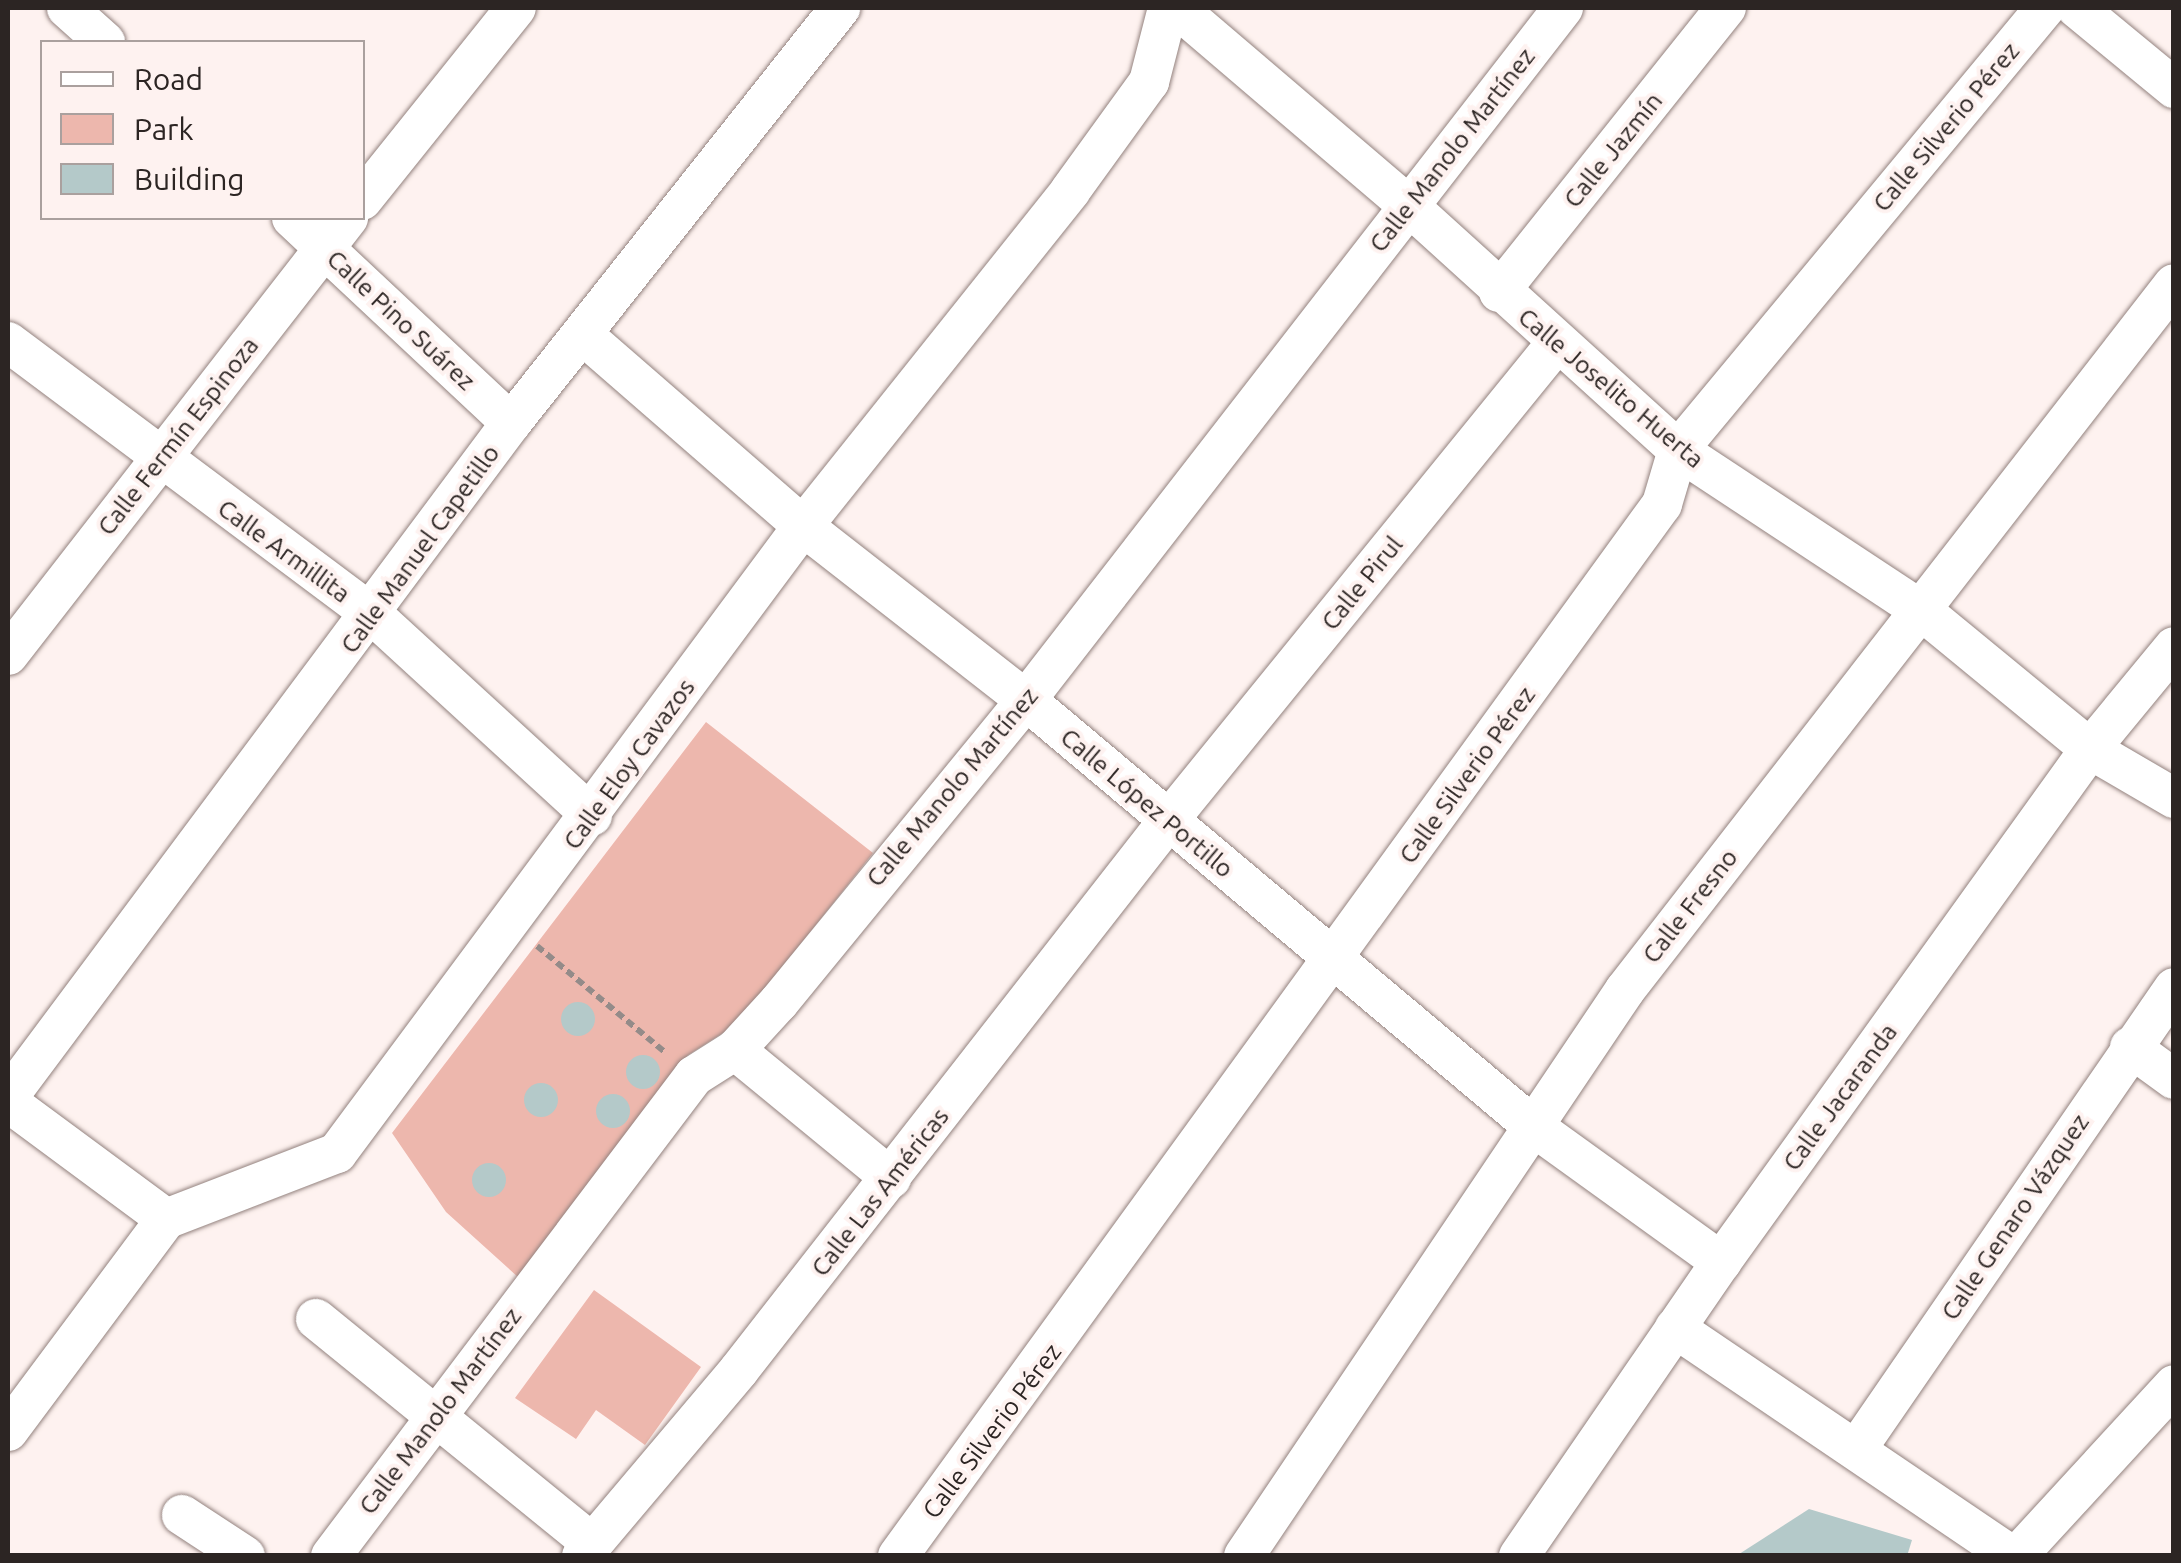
<!DOCTYPE html>
<meta charset="utf-8">
<style>
body{margin:0}
#map{position:relative;width:2181px;height:1563px;overflow:hidden;background:#fef2f0;font-family:Ubuntu,sans-serif}
div>[style]{position:absolute}
.green>*{inset:0;background:#edb7ad}
.building>*{inset:0;background:#b4c9c9}
.round{border-radius:50%}
.path>*{height:6px;margin-top:-3px;transform-origin:0;background:repeating-linear-gradient(90deg,#948b89 0 8px,transparent 0 13px)}
.roads{filter:drop-shadow(0 0 2px #93827e) drop-shadow(0 0 2px #93827e)}
.minor>*{height:40px;margin:-20px;padding:0 20px;transform-origin:20px;border-radius:20px;background:#fff}
span{translate:-50% -50%;white-space:nowrap;text-align:center;line-height:1.15;-webkit-text-stroke:8px #fef2f0;paint-order:stroke}
.street-label{font-size:25px;color:#2c2523}
.frame{position:absolute;inset:0;border:10px solid #2c2523;pointer-events:none}
.legend{position:absolute;left:40px;top:40px;width:325px;height:180px;box-sizing:border-box;background:#fef2f0;border:2px solid #aaa09e;margin:0;padding:12px 18px;list-style:none;font-size:30px;color:#2c2523}
.legend li{display:flex;align-items:center;gap:20px;height:50px}
.legend b{width:50px;border:2px solid #aaa09e}
</style>
<div id="map">
<div class="green">
<i style="clip-path:polygon(706px 722px,873px 853px,737px 1024px,688px 1055px,519px 1278px,446px 1212px,392px 1133px)"></i>
<i style="clip-path:polygon(594px 1290px,701px 1367px,645px 1445px,596px 1410px,576px 1439px,515px 1398px)"></i>
</div>
<div class="building">
<i class="round" style="left:561px;top:1002px;width:34px;height:34px"></i>
<i class="round" style="left:626px;top:1055px;width:34px;height:34px"></i>
<i class="round" style="left:524px;top:1083px;width:34px;height:34px"></i>
<i class="round" style="left:596px;top:1094px;width:34px;height:34px"></i>
<i class="round" style="left:472px;top:1163px;width:34px;height:34px"></i>
<i style="clip-path:polygon(1809px 1509px,1912px 1540px,1907px 1556px,1736px 1556px)"></i>
</div>
<div class="path">
<i style="left:537px;top:946px;width:168px;rotate:39.7deg"></i>
</div>
<div class="roads">
<div class="minor">
<i style="left:67px;top:8px;width:51px;rotate:41.8deg"></i>
<i style="left:1177px;top:8px;width:305px;rotate:40.5deg"></i>
<i style="left:1409px;top:206px;width:363px;rotate:42.2deg"></i>
<i style="left:1678px;top:450px;width:291px;rotate:33.4deg"></i>
<i style="left:1921px;top:610px;width:219px;rotate:39.4deg"></i>
<i style="left:2090px;top:749px;width:97px;rotate:30.3deg"></i>
<i style="left:2077px;top:8px;width:126px;rotate:39.5deg"></i>
<i style="left:362px;top:200px;width:246px;rotate:-51.3deg"></i>
<i style="left:292px;top:218px;width:300px;rotate:43.1deg"></i>
<i style="left:1499px;top:292px;width:364px;rotate:-51.4deg"></i>
<i style="left:582px;top:334px;width:293px;rotate:41deg"></i>
<i style="left:803px;top:526px;width:283px;rotate:38deg"></i>
<i style="left:1026px;top:700px;width:664px;rotate:40.05deg"></i>
<i style="left:1534px;top:1127px;width:231px;rotate:35.8deg"></i>
<i style="left:8px;top:342px;width:456px;rotate:36.8deg"></i>
<i style="left:373px;top:615px;width:297px;rotate:42.5deg"></i>
<i style="left:8px;top:655px;width:554px;rotate:-52.12deg"></i>
<i style="left:2130px;top:1047px;width:54px;rotate:36deg"></i>
<i style="left:735px;top:1050px;width:202px;rotate:39.4deg"></i>
<i style="left:8px;top:1097px;width:841px;rotate:-53.27deg"></i>
<i style="left:511px;top:423px;width:530px;rotate:-51.59deg"></i>
<i style="left:8px;top:1102px;width:197px;rotate:36.5deg"></i>
<i style="left:316px;top:1319px;width:355px;rotate:39.1deg"></i>
<i style="left:1675px;top:1328px;width:407px;rotate:34.1deg"></i>
<i style="left:8px;top:1431px;width:264px;rotate:-53.3deg"></i>
<i style="left:166px;top:1219px;width:183px;rotate:-21.1deg"></i>
<i style="left:337px;top:1153px;width:781px;rotate:-53.38deg"></i>
<i style="left:803px;top:526px;width:428px;rotate:-51.4deg"></i>
<i style="left:1070px;top:191px;width:135px;rotate:-54.1deg"></i>
<i style="left:1149px;top:82px;width:76px;rotate:-75.6deg"></i>
<i style="left:1858px;top:1447px;width:557px;rotate:-55.45deg"></i>
<i style="left:182px;top:1515px;width:75px;rotate:33.1deg"></i>
<i style="left:331px;top:1556px;width:602px;rotate:-52.9deg"></i>
<i style="left:694px;top:1076px;width:49px;rotate:-32.4deg"></i>
<i style="left:735px;top:1050px;width:65px;rotate:-47.5deg"></i>
<i style="left:779px;top:1002px;width:390px;rotate:-50.7deg"></i>
<i style="left:1026px;top:700px;width:876px;rotate:-52.19deg"></i>
<i style="left:582px;top:1556px;width:243px;rotate:-49.8deg"></i>
<i style="left:739px;top:1370px;width:697px;rotate:-52deg"></i>
<i style="left:1168px;top:821px;width:613px;rotate:-50.89deg"></i>
<i style="left:898px;top:1556px;width:1300px;rotate:-54.01deg"></i>
<i style="left:1662px;top:504px;width:56px;rotate:-73.5deg"></i>
<i style="left:1678px;top:450px;width:575px;rotate:-50.3deg"></i>
<i style="left:1244px;top:1556px;width:682px;rotate:-56.05deg"></i>
<i style="left:1625px;top:990px;width:894px;rotate:-52.13deg"></i>
<i style="left:1519px;top:1556px;width:357px;rotate:-55.5deg"></i>
<i style="left:1721px;top:1262px;width:632px;rotate:-54.27deg"></i>
<i style="left:2090px;top:749px;width:132px;rotate:-50.5deg"></i>
<i style="left:2017px;top:1556px;width:232px;rotate:-47.4deg"></i>
</div>
</div>
<div class="street-label">
<span style="left:1946px;top:127px;rotate:-50deg">Calle Silverio Pérez</span>
<span style="left:1452px;top:150px;rotate:-52deg">Calle Manolo Martínez</span>
<span style="left:1613px;top:150px;rotate:-51deg">Calle Jazmín</span>
<span style="left:401px;top:320px;rotate:43deg">Calle Pino Suárez</span>
<span style="left:1611px;top:388px;rotate:40deg">Calle Joselito Huerta</span>
<span style="left:178px;top:436px;rotate:-52deg">Calle Fermín Espinoza</span>
<span style="left:420px;top:549px;rotate:-54deg">Calle Manuel Capetillo</span>
<span style="left:284px;top:551px;rotate:36deg">Calle Armillita</span>
<span style="left:1362px;top:583px;rotate:-51deg">Calle Pirul</span>
<span style="left:629px;top:764px;rotate:-54deg">Calle Eloy Cavazos</span>
<span style="left:1467px;top:775px;rotate:-54deg">Calle Silverio Pérez</span>
<span style="left:952px;top:787px;rotate:-50deg">Calle Manolo Martínez</span>
<span style="left:1147px;top:803px;rotate:40deg">Calle López Portillo</span>
<span style="left:1690px;top:906px;rotate:-52deg">Calle Fresno</span>
<span style="left:1840px;top:1097px;rotate:-54deg">Calle Jacaranda</span>
<span style="left:880px;top:1192px;rotate:-52deg">Calle Las Américas</span>
<span style="left:2015px;top:1217px;rotate:-56deg">Calle Genaro Vázquez</span>
<span style="left:440px;top:1411px;rotate:-53deg">Calle Manolo Martínez</span>
<span style="left:992px;top:1431px;rotate:-53deg">Calle Silverio Pérez</span>
</div>
<div class="frame"></div>
<ul class="legend">
<li><b style="height:12px;background:#fff"></b>Road</li>
<li><b style="height:28px;background:#edb7ad"></b>Park</li>
<li><b style="height:28px;background:#b4c9c9"></b>Building</li>
</ul>
</div>
